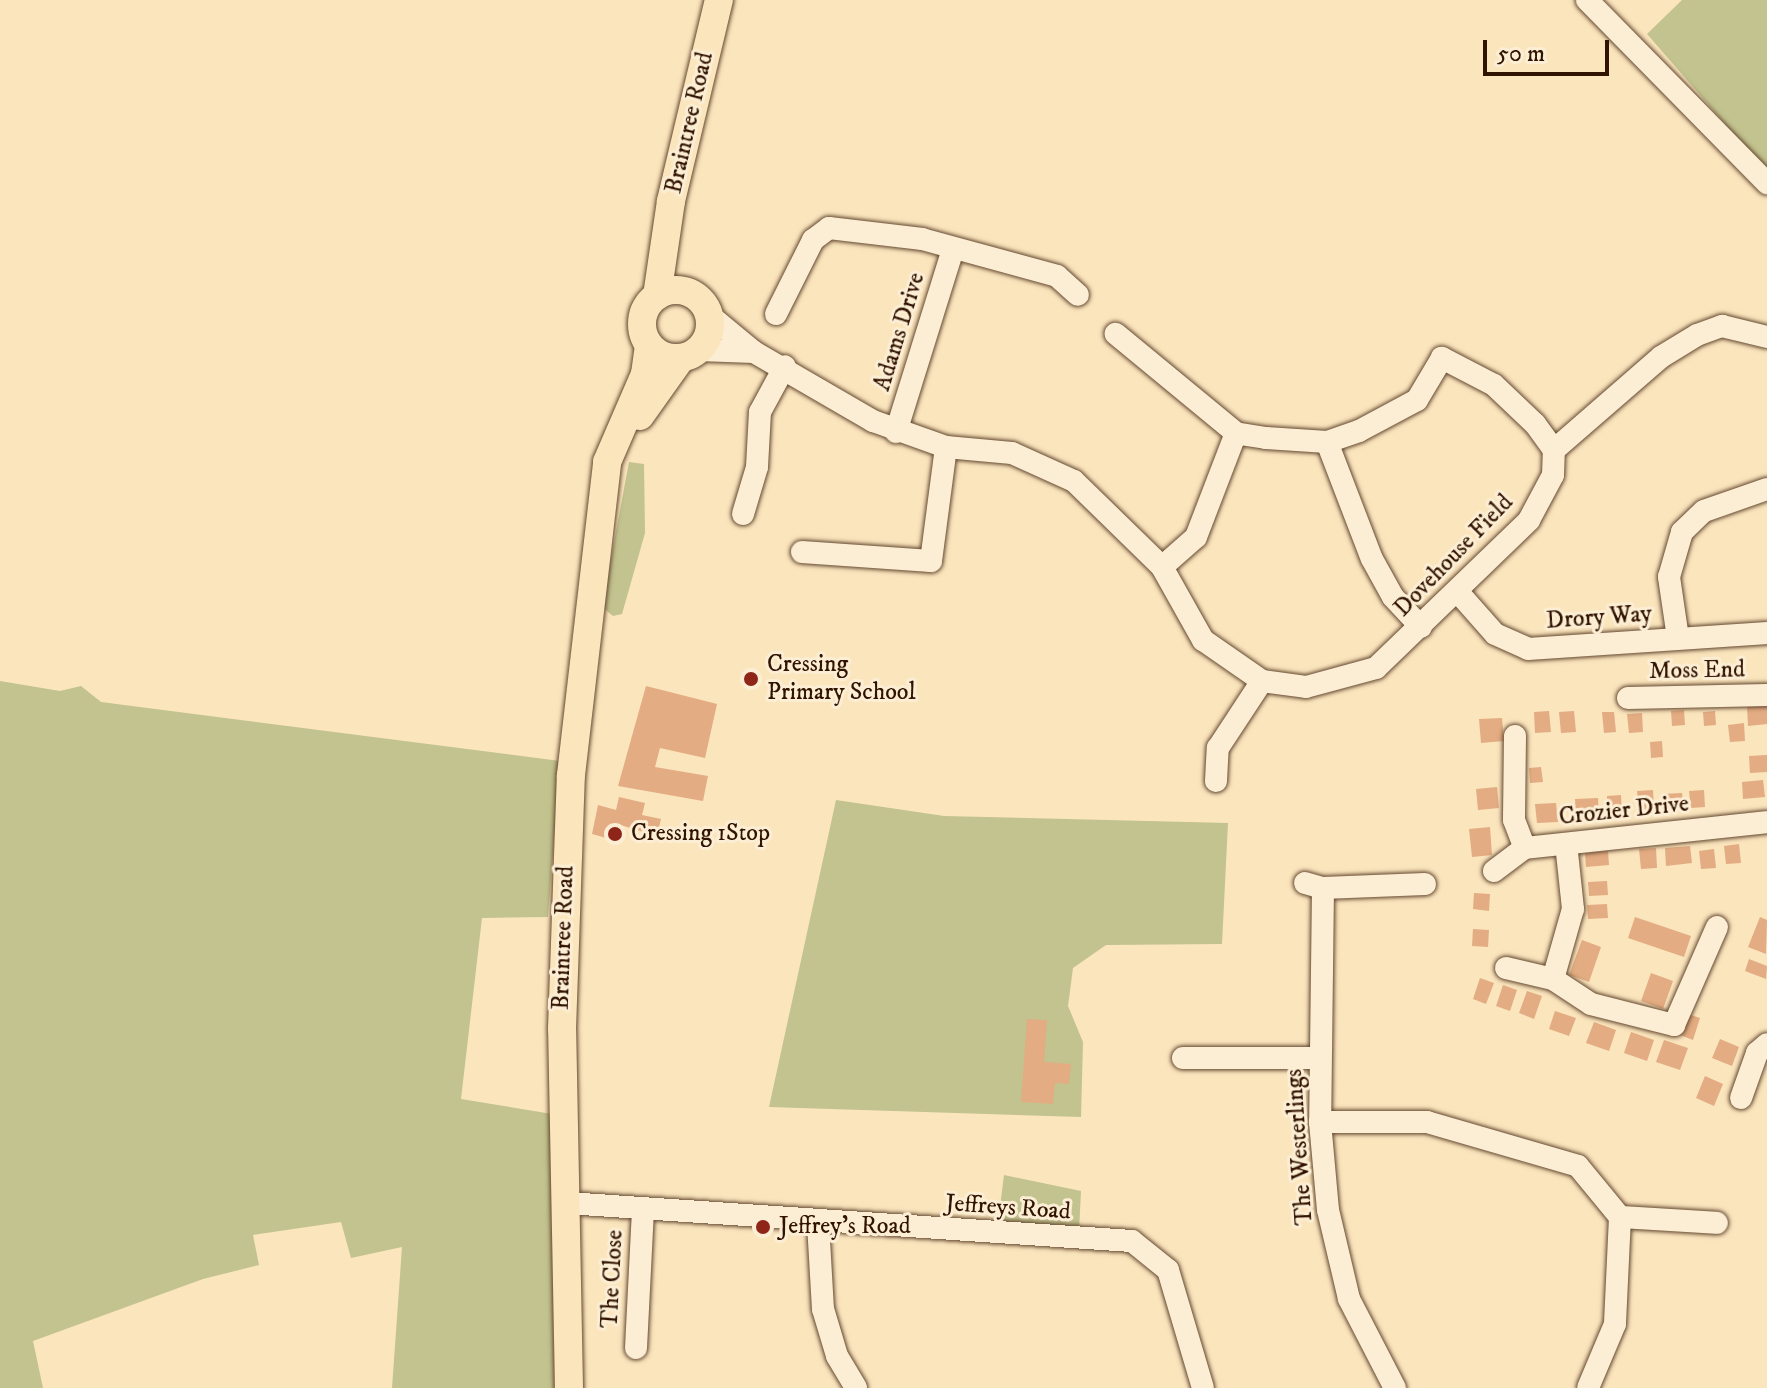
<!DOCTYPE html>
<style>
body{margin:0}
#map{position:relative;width:1767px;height:1388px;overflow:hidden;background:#fbe5bd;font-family:"IM FELL DW Pica",serif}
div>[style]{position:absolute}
.green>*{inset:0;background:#c2c38e}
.building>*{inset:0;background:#e3ac82}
.roads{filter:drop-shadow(0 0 2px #644830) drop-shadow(0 0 2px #644830)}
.minor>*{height:22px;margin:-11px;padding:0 11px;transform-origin:11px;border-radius:11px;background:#fceed4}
.major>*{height:28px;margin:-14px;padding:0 14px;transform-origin:14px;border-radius:14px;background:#fbe5bd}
.major>.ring{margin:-14px;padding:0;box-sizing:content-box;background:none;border:28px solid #fbe5bd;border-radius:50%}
.dots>*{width:22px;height:22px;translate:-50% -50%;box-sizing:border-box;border:4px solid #fceed4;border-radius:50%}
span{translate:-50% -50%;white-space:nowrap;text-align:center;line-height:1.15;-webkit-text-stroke:6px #fceed4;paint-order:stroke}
.street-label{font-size:24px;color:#311301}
.poi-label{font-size:24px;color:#311301}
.left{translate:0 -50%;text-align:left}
.scale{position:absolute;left:1483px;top:40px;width:126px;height:36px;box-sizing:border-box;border:4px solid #311301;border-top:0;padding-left:10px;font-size:24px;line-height:28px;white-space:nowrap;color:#311301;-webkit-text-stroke:6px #fceed4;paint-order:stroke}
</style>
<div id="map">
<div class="green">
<i style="clip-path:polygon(1682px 0,1767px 0,1767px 172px,1647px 34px)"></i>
<i style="clip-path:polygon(629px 462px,644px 464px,645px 533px,622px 614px,613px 616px,602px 607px)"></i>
<i style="clip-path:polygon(0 681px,60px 691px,81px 686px,101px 702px,560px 761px,548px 917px,482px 918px,461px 1099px,552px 1114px,554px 1388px,392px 1388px,402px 1247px,351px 1258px,341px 1222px,253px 1235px,259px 1265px,203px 1279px,33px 1341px,43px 1388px,0 1388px)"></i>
<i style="clip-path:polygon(836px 800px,944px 816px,1228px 823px,1222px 944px,1106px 945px,1073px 968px,1068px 1006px,1083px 1042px,1081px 1117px,769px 1107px)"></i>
<i style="clip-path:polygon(1004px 1175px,1081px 1191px,1079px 1231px,1007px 1225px,999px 1215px)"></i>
</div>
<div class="building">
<i style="clip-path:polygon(646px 686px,717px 704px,705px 758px,660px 748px,655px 767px,708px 776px,703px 801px,618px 786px)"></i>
<i style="clip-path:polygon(1767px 705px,1767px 724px,1748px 726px,1747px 707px)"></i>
<i style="clip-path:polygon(1684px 710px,1685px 725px,1672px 726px,1671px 711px)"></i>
<i style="clip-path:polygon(1549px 711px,1551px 732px,1535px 733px,1534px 712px)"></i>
<i style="clip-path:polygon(1574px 711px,1576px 732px,1561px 733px,1559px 712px)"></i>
<i style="clip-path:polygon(1715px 711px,1716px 725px,1704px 726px,1703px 712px)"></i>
<i style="clip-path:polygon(1602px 712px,1614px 712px,1616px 732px,1604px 733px)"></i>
<i style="clip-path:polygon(1642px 713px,1643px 732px,1629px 733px,1627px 714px)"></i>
<i style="clip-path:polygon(1502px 718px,1504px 741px,1481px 743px,1479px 719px)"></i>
<i style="clip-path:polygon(1744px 723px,1745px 741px,1730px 742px,1728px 725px)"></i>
<i style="clip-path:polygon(1662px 741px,1663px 757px,1651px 758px,1650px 742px)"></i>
<i style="clip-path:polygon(1767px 755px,1767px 772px,1750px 773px,1749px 756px)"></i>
<i style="clip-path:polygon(1541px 767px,1543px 782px,1530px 783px,1529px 768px)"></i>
<i style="clip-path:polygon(1763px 780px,1765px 797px,1743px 799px,1742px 782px)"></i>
<i style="clip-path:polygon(1497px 787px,1499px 808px,1478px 810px,1476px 789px)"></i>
<i style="clip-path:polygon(1653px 790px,1654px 809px,1639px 810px,1637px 791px)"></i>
<i style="clip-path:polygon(1704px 790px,1705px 807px,1691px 808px,1689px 791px)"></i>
<i style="clip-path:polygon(1682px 793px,1684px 810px,1663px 811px,1662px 794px)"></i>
<i style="clip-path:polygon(1621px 795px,1622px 813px,1608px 814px,1607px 796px)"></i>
<i style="clip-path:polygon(619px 797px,645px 803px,642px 815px,661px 819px,657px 836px,614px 823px,610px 839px,592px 834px,598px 805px,616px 810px)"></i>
<i style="clip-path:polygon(1598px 798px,1599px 816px,1576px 818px,1575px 799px)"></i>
<i style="clip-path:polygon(1556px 803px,1558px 822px,1537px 823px,1535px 804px)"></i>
<i style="clip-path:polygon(1490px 827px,1492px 855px,1472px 857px,1469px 829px)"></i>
<i style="clip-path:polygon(1739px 844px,1741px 863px,1726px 864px,1724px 846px)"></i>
<i style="clip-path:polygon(1690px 846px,1692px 863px,1666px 866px,1665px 848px)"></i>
<i style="clip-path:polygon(1656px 848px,1657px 868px,1641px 869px,1639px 849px)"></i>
<i style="clip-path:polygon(1714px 849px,1716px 868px,1701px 869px,1699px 851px)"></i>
<i style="clip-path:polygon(1608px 851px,1609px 865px,1586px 867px,1585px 853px)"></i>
<i style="clip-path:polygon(1607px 881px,1608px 895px,1589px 896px,1588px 882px)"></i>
<i style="clip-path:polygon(1474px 893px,1490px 894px,1489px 911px,1473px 909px)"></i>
<i style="clip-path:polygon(1607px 904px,1608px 918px,1588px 919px,1587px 905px)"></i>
<i style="clip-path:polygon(1635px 917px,1691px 936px,1684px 957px,1628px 938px)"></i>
<i style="clip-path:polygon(1760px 917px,1767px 920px,1766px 954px,1748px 947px)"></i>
<i style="clip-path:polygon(1473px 929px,1489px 930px,1488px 947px,1472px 946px)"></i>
<i style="clip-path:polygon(1582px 940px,1601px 947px,1589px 982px,1569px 975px)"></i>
<i style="clip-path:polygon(1749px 959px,1767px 966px,1766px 979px,1745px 971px)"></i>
<i style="clip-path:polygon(1651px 973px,1673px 981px,1663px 1009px,1641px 1001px)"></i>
<i style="clip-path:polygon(1480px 978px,1494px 983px,1486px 1004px,1473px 999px)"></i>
<i style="clip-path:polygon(1503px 985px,1517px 990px,1510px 1011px,1496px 1006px)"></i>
<i style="clip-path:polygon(1527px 991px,1542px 996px,1534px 1019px,1519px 1013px)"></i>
<i style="clip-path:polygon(1555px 1011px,1576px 1018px,1569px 1036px,1549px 1029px)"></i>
<i style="clip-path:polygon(1688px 1014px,1700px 1018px,1693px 1040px,1680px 1035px)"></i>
<i style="clip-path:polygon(1027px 1019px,1047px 1020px,1044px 1062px,1071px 1064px,1069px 1084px,1055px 1083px,1053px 1104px,1021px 1102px)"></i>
<i style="clip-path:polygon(1594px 1022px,1616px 1030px,1609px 1051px,1586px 1043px)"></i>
<i style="clip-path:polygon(1631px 1032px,1654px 1040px,1647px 1061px,1624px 1053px)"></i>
<i style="clip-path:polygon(1720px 1039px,1739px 1047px,1732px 1066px,1712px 1058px)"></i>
<i style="clip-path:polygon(1664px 1040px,1688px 1048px,1680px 1070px,1656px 1062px)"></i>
<i style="clip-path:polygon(1705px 1076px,1723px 1084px,1714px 1106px,1696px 1098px)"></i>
</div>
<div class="roads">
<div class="minor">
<i style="left:1587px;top:0;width:257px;rotate:45.5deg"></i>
<i style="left:708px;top:314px;width:60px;rotate:39.6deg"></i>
<i style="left:754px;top:352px;width:138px;rotate:30.1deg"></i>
<i style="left:873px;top:421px;width:77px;rotate:19.6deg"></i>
<i style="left:946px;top:447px;width:66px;rotate:5.2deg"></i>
<i style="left:1012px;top:453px;width:68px;rotate:24.3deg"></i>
<i style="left:1074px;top:481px;width:123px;rotate:44.3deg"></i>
<i style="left:1162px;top:567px;width:84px;rotate:60.7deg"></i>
<i style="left:1203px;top:640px;width:72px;rotate:34.8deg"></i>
<i style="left:1262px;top:681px;width:44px;rotate:7.8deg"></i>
<i style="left:1306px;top:687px;width:73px;rotate:-15.2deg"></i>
<i style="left:1376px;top:668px;width:213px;rotate:-44deg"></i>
<i style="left:1529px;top:520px;width:51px;rotate:-61.9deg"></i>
<i style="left:1553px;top:475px;width:25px;rotate:-88deg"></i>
<i style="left:1554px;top:450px;width:32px;rotate:-126deg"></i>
<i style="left:1535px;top:424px;width:57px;rotate:-136.4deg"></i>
<i style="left:1494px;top:385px;width:59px;rotate:-152.6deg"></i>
<i style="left:1442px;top:358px;width:49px;rotate:120.8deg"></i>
<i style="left:1417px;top:400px;width:66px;rotate:151.9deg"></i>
<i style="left:1359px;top:431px;width:34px;rotate:161deg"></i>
<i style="left:1327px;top:442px;width:61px;rotate:-176.2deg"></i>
<i style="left:1266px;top:438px;width:30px;rotate:-171deg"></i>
<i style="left:1236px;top:433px;width:156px;rotate:-140.5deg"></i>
<i style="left:776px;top:314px;width:83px;rotate:-63.4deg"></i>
<i style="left:813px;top:240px;width:20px;rotate:-37deg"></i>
<i style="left:829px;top:228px;width:94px;rotate:6.7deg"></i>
<i style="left:922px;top:239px;width:140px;rotate:15.3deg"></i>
<i style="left:1057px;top:276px;width:28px;rotate:42deg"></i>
<i style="left:699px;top:350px;width:55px;rotate:2.1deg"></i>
<i style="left:896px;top:432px;width:192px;rotate:-72.7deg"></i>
<i style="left:1327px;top:442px;width:125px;rotate:69deg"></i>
<i style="left:1372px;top:559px;width:43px;rotate:61.1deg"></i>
<i style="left:1393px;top:597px;width:41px;rotate:47deg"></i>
<i style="left:1554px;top:450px;width:142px;rotate:-41deg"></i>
<i style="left:1661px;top:357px;width:42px;rotate:-31.4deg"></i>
<i style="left:1697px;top:335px;width:27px;rotate:-20deg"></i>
<i style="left:1722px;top:326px;width:46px;rotate:13.7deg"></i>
<i style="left:743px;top:514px;width:49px;rotate:-73.4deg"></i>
<i style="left:757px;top:467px;width:55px;rotate:-86.9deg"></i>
<i style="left:760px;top:412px;width:52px;rotate:-61.5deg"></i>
<i style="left:802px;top:552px;width:129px;rotate:4deg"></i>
<i style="left:931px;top:561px;width:115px;rotate:-82.5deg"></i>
<i style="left:1162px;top:567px;width:45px;rotate:-41.4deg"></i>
<i style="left:1196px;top:537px;width:111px;rotate:-69deg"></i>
<i style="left:1457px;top:591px;width:57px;rotate:48.5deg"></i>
<i style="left:1495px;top:634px;width:36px;rotate:24deg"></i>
<i style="left:1528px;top:649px;width:240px;rotate:-3.8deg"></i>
<i style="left:1678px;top:638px;width:62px;rotate:-98.4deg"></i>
<i style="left:1669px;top:577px;width:47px;rotate:-73.9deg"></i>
<i style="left:1682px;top:532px;width:30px;rotate:-44deg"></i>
<i style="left:1704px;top:511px;width:67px;rotate:-19.2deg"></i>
<i style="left:1628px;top:698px;width:139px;rotate:-1.2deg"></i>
<i style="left:1515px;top:736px;width:84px;rotate:90.7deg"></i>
<i style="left:1514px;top:820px;width:30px;rotate:69deg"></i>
<i style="left:1216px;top:781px;width:33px;rotate:-87deg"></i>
<i style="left:1218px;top:748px;width:80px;rotate:-56.7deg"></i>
<i style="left:1494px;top:871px;width:39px;rotate:-37deg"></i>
<i style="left:1525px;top:848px;width:243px;rotate:-6.1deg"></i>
<i style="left:1305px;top:883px;width:19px;rotate:16deg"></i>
<i style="left:1323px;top:888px;width:102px;rotate:-2.2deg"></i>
<i style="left:1323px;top:888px;width:234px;rotate:90.7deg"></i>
<i style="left:1320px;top:1122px;width:88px;rotate:84.8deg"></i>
<i style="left:1328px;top:1210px;width:91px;rotate:76.7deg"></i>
<i style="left:1349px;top:1299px;width:100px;rotate:62.7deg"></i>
<i style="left:1506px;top:968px;width:48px;rotate:13.2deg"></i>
<i style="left:1553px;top:979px;width:45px;rotate:33.3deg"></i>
<i style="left:1591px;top:1004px;width:86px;rotate:14.2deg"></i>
<i style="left:1674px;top:1025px;width:107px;rotate:-66.3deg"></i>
<i style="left:1553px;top:979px;width:73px;rotate:-74.1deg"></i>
<i style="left:1573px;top:909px;width:65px;rotate:-96.1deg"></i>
<i style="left:1183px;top:1058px;width:137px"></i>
<i style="left:1741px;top:1098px;width:48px;rotate:-70.4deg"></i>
<i style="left:1757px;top:1053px;width:13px;rotate:-42deg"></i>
<i style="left:1320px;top:1122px;width:107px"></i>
<i style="left:1427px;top:1122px;width:157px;rotate:16.2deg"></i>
<i style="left:1578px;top:1166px;width:66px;rotate:50.5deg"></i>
<i style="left:1620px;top:1217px;width:107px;rotate:92.7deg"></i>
<i style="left:1615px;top:1324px;width:69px;rotate:112.9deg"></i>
<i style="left:567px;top:1203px;width:566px;rotate:3.85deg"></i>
<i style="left:1132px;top:1241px;width:46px;rotate:38.9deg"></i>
<i style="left:1168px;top:1270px;width:123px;rotate:73.5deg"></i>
<i style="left:1620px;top:1217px;width:97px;rotate:3.5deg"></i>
<i style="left:818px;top:1223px;width:86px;rotate:86.7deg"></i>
<i style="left:823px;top:1309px;width:49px;rotate:73.4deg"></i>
<i style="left:837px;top:1356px;width:37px;rotate:59deg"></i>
<i style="left:636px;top:1348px;width:136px;rotate:-87.1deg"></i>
</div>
<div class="major">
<i class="ring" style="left:642px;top:290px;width:40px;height:40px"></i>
<i style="left:657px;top:296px;width:96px;rotate:-81.6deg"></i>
<i style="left:671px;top:201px;width:207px;rotate:-76.6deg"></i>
<i style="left:640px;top:416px;width:71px;rotate:-54.7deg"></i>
<i style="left:569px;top:1388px;width:359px;rotate:-91.1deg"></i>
<i style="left:562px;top:1029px;width:254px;rotate:-88deg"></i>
<i style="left:571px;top:775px;width:315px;rotate:-83.4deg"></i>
<i style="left:607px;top:462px;width:96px;rotate:-66.6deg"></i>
<i style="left:645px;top:374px;width:28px;rotate:-82deg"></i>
</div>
</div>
<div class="dots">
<i style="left:751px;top:679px;background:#8f2418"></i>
<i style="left:615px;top:834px;background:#8f2418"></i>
<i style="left:763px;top:1227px;background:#8f2418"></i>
</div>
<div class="street-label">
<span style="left:690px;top:123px;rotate:-77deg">Braintree Road</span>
<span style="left:900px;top:332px;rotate:-73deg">Adams Drive</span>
<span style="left:1454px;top:556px;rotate:-46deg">Dovehouse Field</span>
<span style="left:1599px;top:618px;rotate:-4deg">Drory Way</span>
<span style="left:1697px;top:671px;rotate:-1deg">Moss End</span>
<span style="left:1624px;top:811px;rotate:-6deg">Crozier Drive</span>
<span style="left:564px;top:938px;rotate:-88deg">Braintree Road</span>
<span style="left:1300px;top:1147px;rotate:-94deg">The Westerlings</span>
<span style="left:1008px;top:1208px;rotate:4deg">Jeffreys Road</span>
<span style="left:613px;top:1279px;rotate:-87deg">The Close</span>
</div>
<div class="poi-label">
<span class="left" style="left:767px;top:679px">Cressing<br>Primary School</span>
<span class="left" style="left:631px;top:834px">Cressing 1Stop</span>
<span class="left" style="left:779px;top:1227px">Jeffrey's Road</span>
</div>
<div class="scale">50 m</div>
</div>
